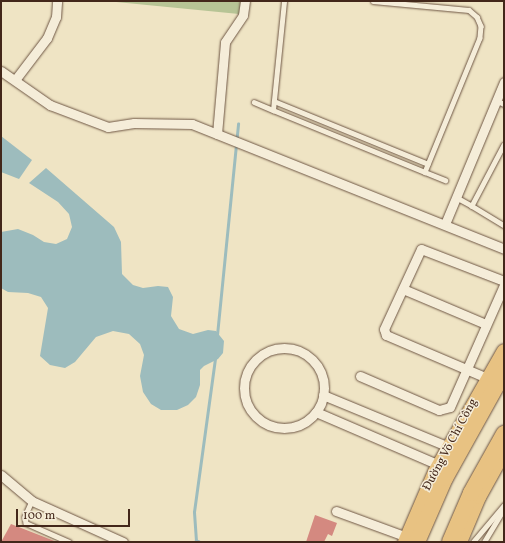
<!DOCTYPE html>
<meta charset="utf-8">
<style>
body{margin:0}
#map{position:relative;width:505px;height:543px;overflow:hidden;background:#efe4c4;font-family:Vollkorn,serif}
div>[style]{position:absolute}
.green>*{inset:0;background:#b7c495}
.water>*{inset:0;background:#9dbcbd}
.stream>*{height:2.5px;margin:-1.25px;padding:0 1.25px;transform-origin:1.25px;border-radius:1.25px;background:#9dbcbd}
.building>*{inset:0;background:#d48980}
.roads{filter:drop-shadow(0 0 1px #6e5644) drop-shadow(0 0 1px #6e5644)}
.lane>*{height:4.5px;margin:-2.25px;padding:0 2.25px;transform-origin:2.25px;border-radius:2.25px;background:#f5edd9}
.street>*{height:9px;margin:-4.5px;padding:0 4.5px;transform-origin:4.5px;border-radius:4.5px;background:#f5edd9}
.street>.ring{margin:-4.5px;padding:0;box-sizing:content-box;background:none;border:9px solid #f5edd9;border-radius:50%}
.primary>*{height:14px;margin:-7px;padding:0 7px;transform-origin:7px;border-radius:7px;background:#e8c282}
.highway>*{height:16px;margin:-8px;padding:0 8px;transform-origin:8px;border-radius:8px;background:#e8c282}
span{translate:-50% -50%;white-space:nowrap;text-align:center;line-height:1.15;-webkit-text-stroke:3px #f5edd9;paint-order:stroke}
.street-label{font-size:12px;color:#43271a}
.frame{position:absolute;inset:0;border:2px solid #43271a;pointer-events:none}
.scale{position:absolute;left:16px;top:509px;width:114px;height:18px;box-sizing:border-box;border:2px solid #43271a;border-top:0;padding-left:5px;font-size:12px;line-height:14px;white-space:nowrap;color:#43271a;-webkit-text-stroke:3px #f5edd9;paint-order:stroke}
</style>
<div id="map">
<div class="green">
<i style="clip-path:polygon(106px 1px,241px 1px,239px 14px)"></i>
</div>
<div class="water">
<i style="clip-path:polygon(1px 136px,32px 160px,19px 179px,1px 172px)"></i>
<i style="clip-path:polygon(46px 168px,114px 227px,121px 242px,122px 274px,133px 285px,143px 288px,158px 286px,168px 287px,173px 297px,171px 316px,179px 329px,193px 334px,208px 330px,216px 331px,224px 341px,223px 353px,218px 359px,204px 366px,200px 370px,200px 385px,196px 397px,188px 405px,177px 410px,161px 410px,151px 404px,143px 392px,140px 376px,144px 355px,140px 344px,129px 334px,113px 331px,96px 337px,75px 362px,65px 368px,50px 365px,40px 356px,48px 308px,41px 297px,28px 293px,8px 292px,1px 288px,1px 232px,18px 229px,33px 235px,44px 242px,56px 244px,67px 239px,72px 227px,69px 214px,58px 202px,29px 183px)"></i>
</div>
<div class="stream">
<i style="left:217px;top:335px;width:212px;rotate:-84.3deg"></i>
<i style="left:199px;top:542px;width:3px;rotate:-162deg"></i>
<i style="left:196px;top:541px;width:29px;rotate:-94deg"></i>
<i style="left:194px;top:512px;width:155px;rotate:-82.2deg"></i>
</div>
<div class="building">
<i style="clip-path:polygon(315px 515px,337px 523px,332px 536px,328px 534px,324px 542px,306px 542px)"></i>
<i style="clip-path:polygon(11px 524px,57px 542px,1px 542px)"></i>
</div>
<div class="roads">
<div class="lane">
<i style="left:373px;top:1px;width:96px;rotate:5.4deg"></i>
<i style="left:469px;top:10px;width:11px;rotate:41deg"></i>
<i style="left:477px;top:17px;width:10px;rotate:66deg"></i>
<i style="left:481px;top:26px;width:12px;rotate:95deg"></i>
<i style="left:480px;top:38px;width:145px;rotate:112.3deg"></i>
<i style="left:425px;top:172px;width:22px;rotate:22deg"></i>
<i style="left:496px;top:100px;width:9px;rotate:27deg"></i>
<i style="left:274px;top:101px;width:166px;rotate:22.2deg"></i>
<i style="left:254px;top:102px;width:21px;rotate:23deg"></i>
<i style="left:273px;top:110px;width:110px;rotate:-84.2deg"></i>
<i style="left:273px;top:110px;width:164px;rotate:22.2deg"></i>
<i style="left:504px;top:145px;width:69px;rotate:117.7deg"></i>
<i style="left:472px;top:206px;width:37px;rotate:31deg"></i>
<i style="left:456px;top:197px;width:18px;rotate:29deg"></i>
<i style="left:32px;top:501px;width:17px;rotate:114deg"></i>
<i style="left:25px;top:517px;width:6px;rotate:81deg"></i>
<i style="left:26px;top:523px;width:47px;rotate:23.8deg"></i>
<i style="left:473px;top:542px;width:48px;rotate:-50deg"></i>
<i style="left:484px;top:542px;width:39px;rotate:-59deg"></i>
</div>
<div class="street">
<i style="left:1px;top:71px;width:60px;rotate:34.8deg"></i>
<i style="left:50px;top:105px;width:62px;rotate:20.8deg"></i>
<i style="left:108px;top:127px;width:26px;rotate:-9deg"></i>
<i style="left:134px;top:123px;width:58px;rotate:1deg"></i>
<i style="left:192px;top:124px;width:336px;rotate:21.8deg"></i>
<i style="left:15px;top:80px;width:53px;rotate:-52.7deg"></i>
<i style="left:47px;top:38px;width:23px;rotate:-67deg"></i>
<i style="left:56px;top:17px;width:16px;rotate:-86deg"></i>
<i style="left:217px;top:134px;width:92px;rotate:-85deg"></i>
<i style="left:225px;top:42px;width:32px;rotate:-56deg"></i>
<i style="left:243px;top:15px;width:14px;rotate:-82deg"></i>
<i style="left:445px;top:224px;width:154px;rotate:-67.4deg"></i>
<i style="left:403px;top:289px;width:90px;rotate:22.9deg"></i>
<i class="ring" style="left:244px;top:348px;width:71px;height:71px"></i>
<i style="left:360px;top:376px;width:86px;rotate:23.3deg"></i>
<i style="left:439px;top:410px;width:11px;rotate:-15deg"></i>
<i style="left:450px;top:407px;width:133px;rotate:-66.1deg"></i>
<i style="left:487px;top:378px;width:110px;rotate:-156.9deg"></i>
<i style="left:386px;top:335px;width:6px;rotate:-108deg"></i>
<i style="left:384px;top:329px;width:88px;rotate:-65.2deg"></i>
<i style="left:421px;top:249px;width:89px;rotate:21.1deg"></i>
<i style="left:323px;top:395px;width:136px;rotate:22.4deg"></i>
<i style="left:316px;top:412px;width:134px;rotate:23.3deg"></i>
<i style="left:1px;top:475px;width:40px;rotate:40deg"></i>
<i style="left:32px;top:501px;width:100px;rotate:24.3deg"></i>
<i style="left:336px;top:511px;width:76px;rotate:20.1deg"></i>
</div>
<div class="primary">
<i style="left:405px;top:542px;width:76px;rotate:-66.8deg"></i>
<i style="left:435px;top:472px;width:139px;rotate:-60.3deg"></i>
<i style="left:460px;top:542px;width:49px;rotate:-67.1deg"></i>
<i style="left:479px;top:497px;width:51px;rotate:-60.9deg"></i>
</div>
<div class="highway">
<i style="left:417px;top:542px;width:70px;rotate:-66.4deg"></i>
<i style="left:445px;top:478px;width:121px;rotate:-60.9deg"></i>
<i style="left:450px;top:542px;width:53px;rotate:-66.8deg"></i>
<i style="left:471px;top:493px;width:68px;rotate:-60.8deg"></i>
</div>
</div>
<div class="street-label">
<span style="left:451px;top:445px;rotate:-62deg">Đường Võ Chí Công</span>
</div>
<div class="frame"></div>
<div class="scale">100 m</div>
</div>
